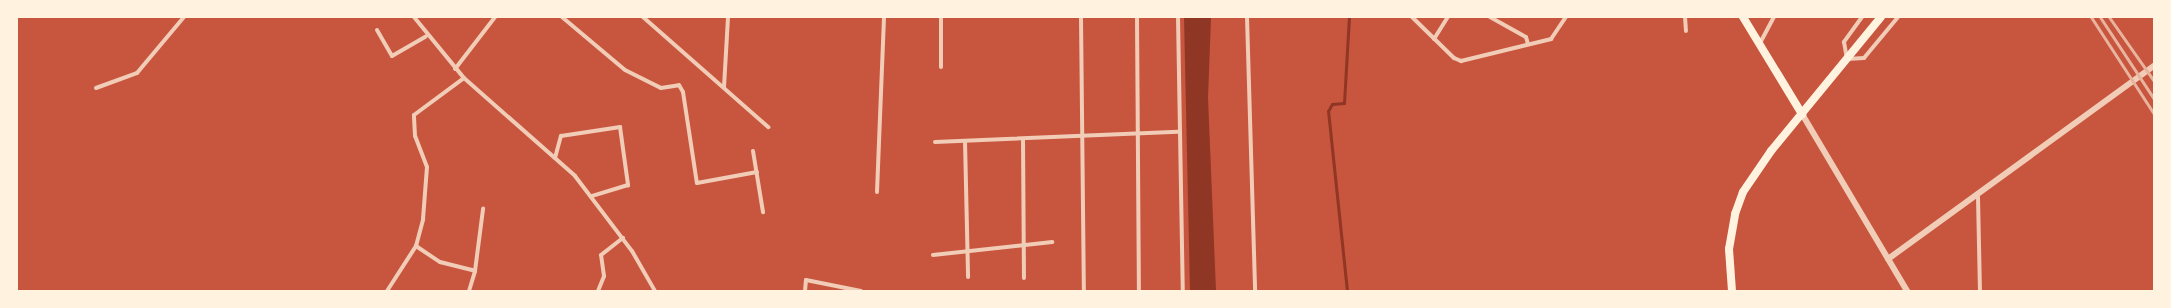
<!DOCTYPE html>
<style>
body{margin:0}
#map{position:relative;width:2171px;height:308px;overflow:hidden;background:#c8553d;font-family:Overpass,sans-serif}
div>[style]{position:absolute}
.water>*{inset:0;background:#8f3625}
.stream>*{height:3px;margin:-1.5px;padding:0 1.5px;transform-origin:1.5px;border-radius:1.5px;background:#8f3625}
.minor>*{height:4px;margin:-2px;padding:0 2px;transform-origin:2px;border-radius:2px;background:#f1ccb7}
.tertiary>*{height:6px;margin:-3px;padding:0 3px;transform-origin:3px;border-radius:3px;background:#f1ccb7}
.primary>*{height:8px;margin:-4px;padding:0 4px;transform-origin:4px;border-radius:4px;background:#fff3e0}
.rail>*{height:3px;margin:-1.5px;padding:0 1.5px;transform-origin:1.5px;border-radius:1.5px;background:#e9b49f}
span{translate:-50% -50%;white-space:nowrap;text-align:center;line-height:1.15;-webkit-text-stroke:4px #fff3e0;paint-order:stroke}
.frame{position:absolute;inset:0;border:18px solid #fff3e0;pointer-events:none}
</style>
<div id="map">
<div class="water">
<i style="clip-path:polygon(1184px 17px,1211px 17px,1208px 98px,1216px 291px,1190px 291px)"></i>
</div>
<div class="stream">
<i style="left:1347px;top:291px;width:181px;rotate:-96deg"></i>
<i style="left:1328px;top:111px;width:8px;rotate:-60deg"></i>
<i style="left:1332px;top:104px;width:12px;rotate:-5deg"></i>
<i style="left:1344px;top:103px;width:86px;rotate:-86.7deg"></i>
</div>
<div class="minor">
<i style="left:414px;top:17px;width:79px;rotate:50.7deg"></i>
<i style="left:464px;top:78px;width:148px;rotate:41.4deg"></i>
<i style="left:575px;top:176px;width:94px;rotate:52.8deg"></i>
<i style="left:632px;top:251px;width:46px;rotate:60.1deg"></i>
<i style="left:562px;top:17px;width:82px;rotate:40.1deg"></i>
<i style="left:625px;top:70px;width:40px;rotate:26.6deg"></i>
<i style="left:661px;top:88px;width:18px;rotate:-9deg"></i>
<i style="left:679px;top:85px;width:8px;rotate:60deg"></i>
<i style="left:683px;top:92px;width:92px;rotate:81.3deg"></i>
<i style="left:697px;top:183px;width:61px;rotate:-10.4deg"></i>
<i style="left:643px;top:17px;width:167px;rotate:41.3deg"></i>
<i style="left:1081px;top:17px;width:274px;rotate:89.4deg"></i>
<i style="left:1137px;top:17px;width:274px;rotate:89.6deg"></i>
<i style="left:1178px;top:17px;width:274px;rotate:89deg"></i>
<i style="left:1247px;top:17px;width:274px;rotate:88.3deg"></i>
<i style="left:1412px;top:17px;width:59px;rotate:44.3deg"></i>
<i style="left:1454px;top:58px;width:8px;rotate:23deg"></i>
<i style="left:1461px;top:61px;width:93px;rotate:-13.7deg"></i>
<i style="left:1551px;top:39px;width:27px;rotate:-56deg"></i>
<i style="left:1490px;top:17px;width:41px;rotate:29.1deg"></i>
<i style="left:1526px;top:37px;width:7px;rotate:74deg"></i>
<i style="left:1685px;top:17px;width:14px;rotate:86deg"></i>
<i style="left:1862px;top:17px;width:31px;rotate:126deg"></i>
<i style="left:1844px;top:42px;width:17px;rotate:80deg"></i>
<i style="left:1847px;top:59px;width:17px;rotate:-3deg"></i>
<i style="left:1864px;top:58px;width:53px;rotate:-50.3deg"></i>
<i style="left:377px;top:30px;width:30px;rotate:60deg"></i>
<i style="left:392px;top:56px;width:39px;rotate:-30deg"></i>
<i style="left:1434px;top:39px;width:26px;rotate:-58deg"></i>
<i style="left:1759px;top:45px;width:32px;rotate:-62deg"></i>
<i style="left:941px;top:67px;width:50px;rotate:-90deg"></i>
<i style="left:455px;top:69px;width:66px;rotate:-52.4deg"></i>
<i style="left:724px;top:87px;width:70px;rotate:-86.7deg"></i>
<i style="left:96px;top:88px;width:44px;rotate:-20.1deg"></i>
<i style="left:137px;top:73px;width:73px;rotate:-50deg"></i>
<i style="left:1023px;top:139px;width:139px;rotate:89.6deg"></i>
<i style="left:965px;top:141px;width:136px;rotate:88.7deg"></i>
<i style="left:935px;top:142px;width:243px;rotate:-2.4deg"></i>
<i style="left:753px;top:151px;width:62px;rotate:80.7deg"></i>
<i style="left:555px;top:158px;width:23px;rotate:-75deg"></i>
<i style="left:561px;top:136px;width:60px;rotate:-8.7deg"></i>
<i style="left:620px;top:127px;width:59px;rotate:82.1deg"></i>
<i style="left:628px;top:185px;width:39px;rotate:163deg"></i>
<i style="left:877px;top:192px;width:175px;rotate:-87.7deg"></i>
<i style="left:1978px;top:197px;width:94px;rotate:88.8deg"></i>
<i style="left:416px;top:246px;width:29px;rotate:34deg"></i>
<i style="left:440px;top:262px;width:36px;rotate:14deg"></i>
<i style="left:475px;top:271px;width:63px;rotate:-82.6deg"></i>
<i style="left:933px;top:255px;width:120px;rotate:-6.2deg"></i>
<i style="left:387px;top:291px;width:54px;rotate:-57.2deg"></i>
<i style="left:416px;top:246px;width:28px;rotate:-75deg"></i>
<i style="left:423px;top:219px;width:52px;rotate:-85.6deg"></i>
<i style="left:427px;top:167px;width:33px;rotate:-111deg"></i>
<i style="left:415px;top:136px;width:21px;rotate:-93deg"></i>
<i style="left:414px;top:115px;width:62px;rotate:-36.5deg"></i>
<i style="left:469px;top:291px;width:21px;rotate:-73deg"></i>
<i style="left:598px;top:291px;width:16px;rotate:-68deg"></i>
<i style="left:604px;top:276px;width:21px;rotate:-98deg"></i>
<i style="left:601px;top:255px;width:28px;rotate:-38deg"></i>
<i style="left:805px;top:291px;width:11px;rotate:-85deg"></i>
<i style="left:806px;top:280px;width:56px;rotate:11.3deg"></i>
</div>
<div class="tertiary">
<i style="left:1802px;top:114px;width:206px;rotate:59.3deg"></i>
<i style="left:1888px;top:259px;width:329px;rotate:-36deg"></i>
</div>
<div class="primary">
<i style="left:1743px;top:17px;width:114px;rotate:58.7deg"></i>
<i style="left:1732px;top:291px;width:42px;rotate:-94.1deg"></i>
<i style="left:1729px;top:249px;width:36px;rotate:-80deg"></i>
<i style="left:1735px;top:214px;width:23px;rotate:-70deg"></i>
<i style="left:1743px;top:192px;width:50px;rotate:-55.7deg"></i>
<i style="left:1771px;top:151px;width:173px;rotate:-50.6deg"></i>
</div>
<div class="rail">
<i style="left:2091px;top:17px;width:116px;rotate:57deg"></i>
<i style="left:2100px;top:17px;width:98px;rotate:56.6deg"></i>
<i style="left:2109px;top:17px;width:78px;rotate:54.9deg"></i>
</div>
<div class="frame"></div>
</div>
